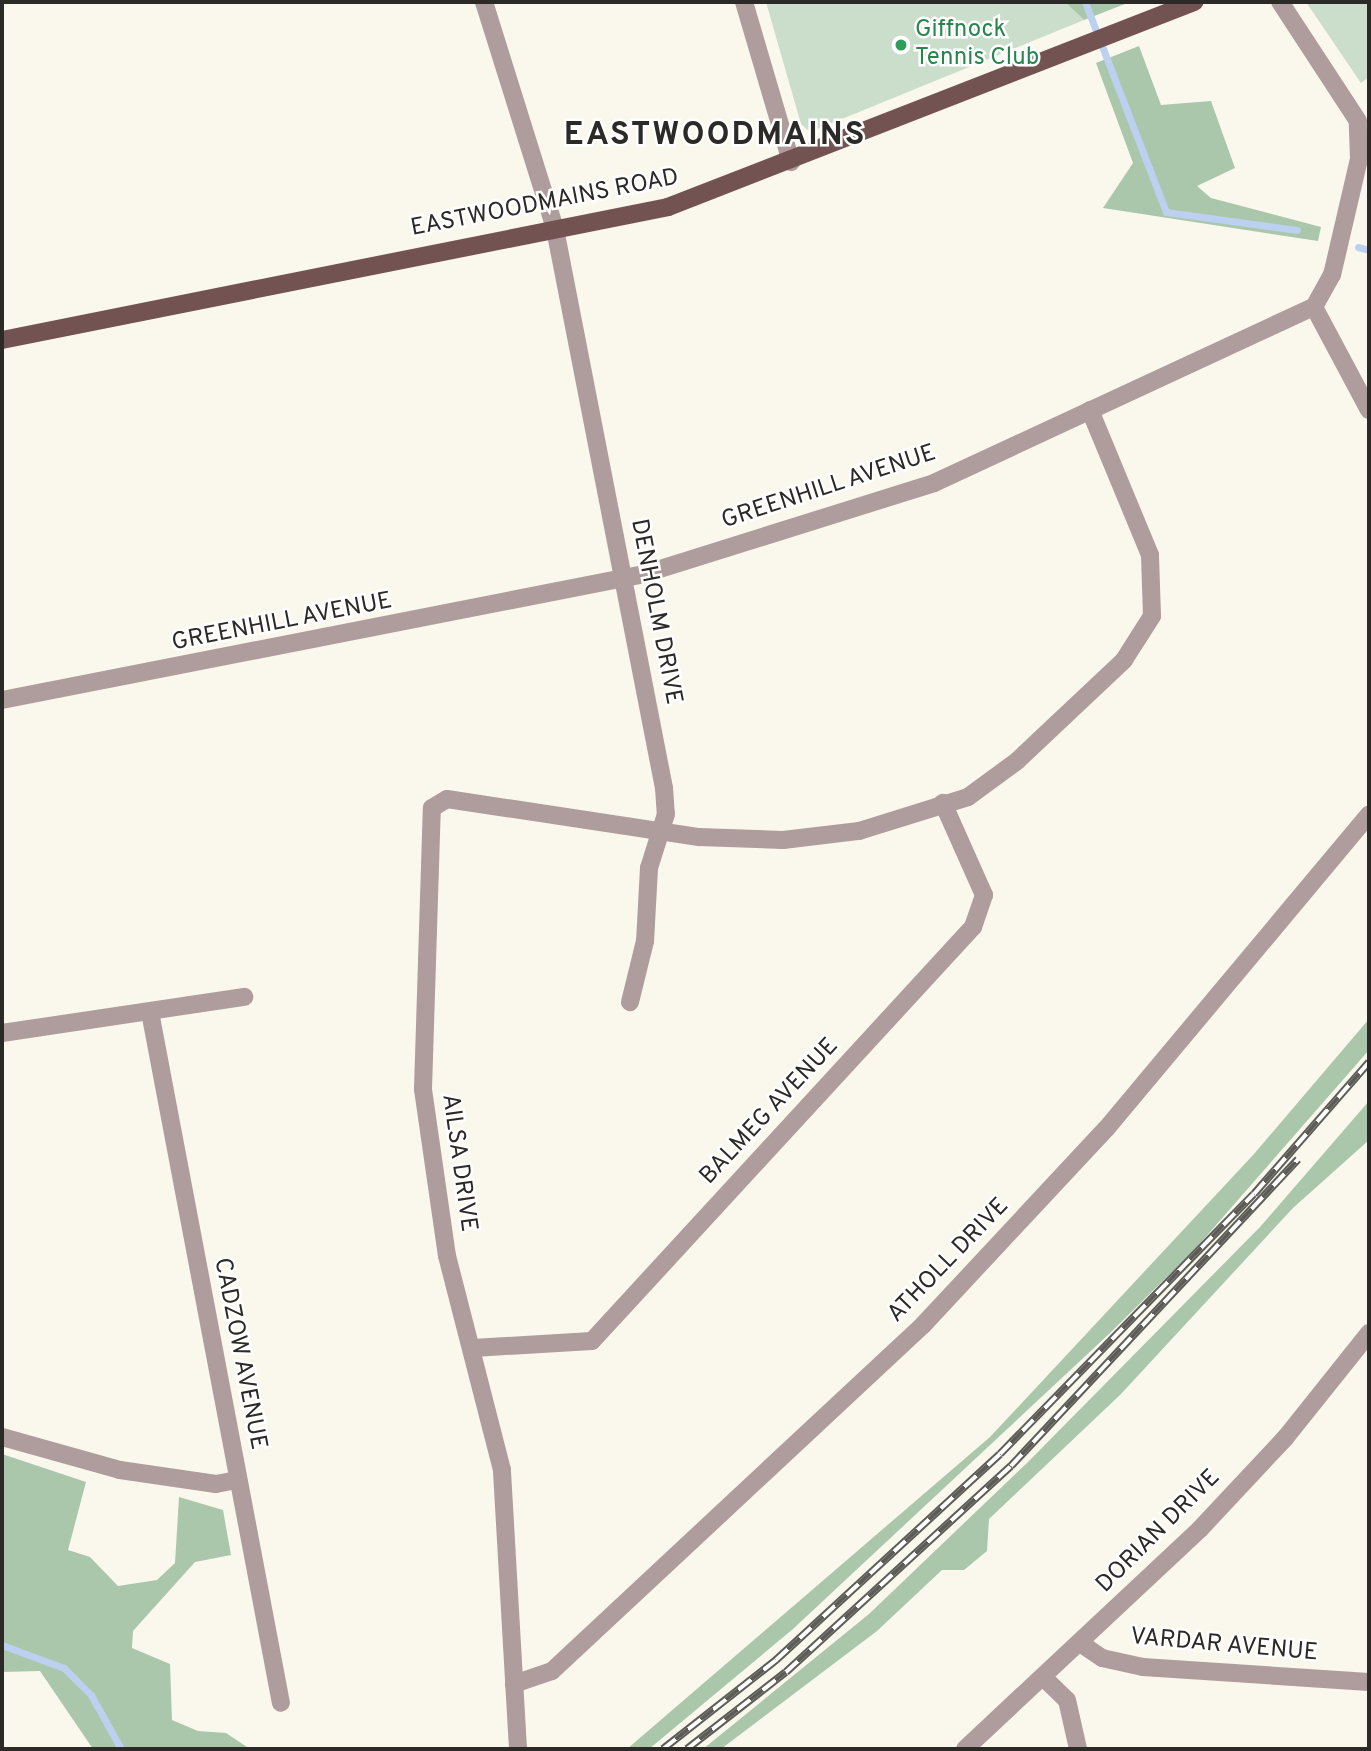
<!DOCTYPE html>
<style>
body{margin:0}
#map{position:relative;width:1371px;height:1751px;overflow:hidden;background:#faf7ed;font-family:Overpass,sans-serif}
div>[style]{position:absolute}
.green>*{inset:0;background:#cbddcb}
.forest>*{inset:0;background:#abc7ab}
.stream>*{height:7px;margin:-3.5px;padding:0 3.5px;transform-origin:3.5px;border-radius:3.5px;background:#bbd1ef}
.street>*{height:18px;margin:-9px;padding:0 9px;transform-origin:9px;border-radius:9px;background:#af9c9c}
.primary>*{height:18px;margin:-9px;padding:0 9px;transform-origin:9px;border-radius:9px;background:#725352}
.rail>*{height:8px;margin-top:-4px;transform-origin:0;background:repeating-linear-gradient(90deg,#fff 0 16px,#5e5c57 0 32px);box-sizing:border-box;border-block:2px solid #5e5c57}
.dots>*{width:19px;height:19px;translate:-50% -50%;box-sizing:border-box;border:4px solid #fff;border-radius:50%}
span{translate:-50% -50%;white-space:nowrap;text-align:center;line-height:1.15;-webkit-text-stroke:5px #fff;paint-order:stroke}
.leisure-label{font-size:24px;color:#27864d}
.left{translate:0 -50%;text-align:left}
.street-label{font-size:24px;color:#2c2a27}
.district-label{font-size:32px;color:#2c2a27;font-weight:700;letter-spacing:2px}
.frame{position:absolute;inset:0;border:4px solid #2c2a27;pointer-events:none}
</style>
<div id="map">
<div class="green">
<i style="clip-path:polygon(766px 2px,1065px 2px,1084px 20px,810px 132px,801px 124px)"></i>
<i style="clip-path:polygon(1306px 2px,1369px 2px,1369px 77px,1361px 83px)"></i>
</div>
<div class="forest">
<i style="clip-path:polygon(1065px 2px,1130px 2px,1084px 20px)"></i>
<i style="clip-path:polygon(1139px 46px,1161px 105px,1211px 101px,1235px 168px,1197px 186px,1211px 198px,1321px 227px,1318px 241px,1103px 208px,1133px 163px,1096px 63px)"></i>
<i style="clip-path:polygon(1369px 1019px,1369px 1050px,1196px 1248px,1109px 1334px,793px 1629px,649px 1749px,627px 1749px,990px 1437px,1254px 1154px)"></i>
<i style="clip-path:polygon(1369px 1101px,1369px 1140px,1293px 1208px,1121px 1394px,989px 1519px,987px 1551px,964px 1570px,942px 1570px,877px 1631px,721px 1749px,703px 1749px,869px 1614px,1029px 1461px,1260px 1227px)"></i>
<i style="clip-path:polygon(2px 1454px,86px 1482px,68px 1550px,90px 1557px,118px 1586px,157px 1580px,175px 1563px,179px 1497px,223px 1510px,231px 1555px,195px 1562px,133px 1631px,132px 1648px,170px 1664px,172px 1720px,198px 1731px,226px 1733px,250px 1749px,93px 1749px,40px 1671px,2px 1672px)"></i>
</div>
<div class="stream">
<i style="left:1085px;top:2px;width:225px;rotate:68.9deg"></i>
<i style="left:1166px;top:212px;width:132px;rotate:7.8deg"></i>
<i style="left:1358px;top:247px;width:11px;rotate:15deg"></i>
<i style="left:2px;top:1645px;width:66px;rotate:20.4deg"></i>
<i style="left:64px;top:1668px;width:38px;rotate:45deg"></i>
<i style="left:91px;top:1695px;width:62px;rotate:60.9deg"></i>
</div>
<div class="street">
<i style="left:484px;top:2px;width:238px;rotate:72.6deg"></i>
<i style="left:555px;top:229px;width:570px;rotate:78.97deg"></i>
<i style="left:664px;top:788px;width:26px;rotate:86deg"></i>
<i style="left:666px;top:814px;width:57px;rotate:107.5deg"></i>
<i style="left:649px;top:868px;width:73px;rotate:93.1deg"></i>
<i style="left:645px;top:941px;width:63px;rotate:103.8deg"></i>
<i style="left:744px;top:2px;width:167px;rotate:73.6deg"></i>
<i style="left:1314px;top:307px;width:117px;rotate:61.9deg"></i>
<i style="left:2px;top:700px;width:654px;rotate:-11.1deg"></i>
<i style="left:644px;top:574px;width:304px;rotate:-17.4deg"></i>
<i style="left:934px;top:483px;width:419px;rotate:-24.9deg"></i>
<i style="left:1314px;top:307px;width:37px;rotate:-61deg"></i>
<i style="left:1332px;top:275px;width:119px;rotate:-76.9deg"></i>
<i style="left:1359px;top:159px;width:38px;rotate:-92deg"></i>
<i style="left:1358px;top:121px;width:142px;rotate:-123.2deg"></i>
<i style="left:150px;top:1012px;width:703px;rotate:79.27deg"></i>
<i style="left:2px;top:1033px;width:245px;rotate:-8.5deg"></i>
<i style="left:473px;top:1348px;width:119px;rotate:-3.4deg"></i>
<i style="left:592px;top:1341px;width:563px;rotate:-47.38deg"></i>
<i style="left:973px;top:927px;width:34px;rotate:-71deg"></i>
<i style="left:984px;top:895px;width:101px;rotate:-114deg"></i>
<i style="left:2px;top:1437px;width:123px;rotate:15.6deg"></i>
<i style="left:120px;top:1470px;width:97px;rotate:8.3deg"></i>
<i style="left:216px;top:1484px;width:21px;rotate:-11deg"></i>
<i style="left:1080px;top:1643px;width:27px;rotate:34deg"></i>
<i style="left:1102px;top:1658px;width:42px;rotate:12.4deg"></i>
<i style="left:1143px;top:1667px;width:226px;rotate:3.8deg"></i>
<i style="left:1043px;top:1677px;width:33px;rotate:44deg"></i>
<i style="left:1067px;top:1700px;width:50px;rotate:77.3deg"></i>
<i style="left:514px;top:1684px;width:40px;rotate:-18.9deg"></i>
<i style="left:552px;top:1671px;width:507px;rotate:-43deg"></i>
<i style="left:923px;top:1325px;width:268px;rotate:-47deg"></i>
<i style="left:1106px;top:1129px;width:410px;rotate:-50.1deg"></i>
<i style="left:518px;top:1749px;width:279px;rotate:-93.3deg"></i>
<i style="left:502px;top:1470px;width:221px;rotate:-104.4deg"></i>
<i style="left:447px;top:1256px;width:169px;rotate:-98.2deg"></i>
<i style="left:423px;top:1089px;width:281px;rotate:-88.2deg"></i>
<i style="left:432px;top:808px;width:17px;rotate:-31deg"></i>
<i style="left:447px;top:799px;width:255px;rotate:8.6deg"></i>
<i style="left:699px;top:837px;width:84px;rotate:2deg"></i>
<i style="left:783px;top:840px;width:77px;rotate:-6.8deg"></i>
<i style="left:859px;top:831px;width:114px;rotate:-17.3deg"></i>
<i style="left:968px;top:797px;width:61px;rotate:-36.3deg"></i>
<i style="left:1017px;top:761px;width:147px;rotate:-43.3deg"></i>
<i style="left:1124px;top:660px;width:52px;rotate:-57.5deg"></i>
<i style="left:1152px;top:616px;width:61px;rotate:-91.9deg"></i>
<i style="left:1150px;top:555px;width:157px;rotate:-112.5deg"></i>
<i style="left:965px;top:1749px;width:322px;rotate:-43.1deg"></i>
<i style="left:1200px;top:1529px;width:126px;rotate:-46.9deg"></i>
<i style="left:1286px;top:1437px;width:133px;rotate:-51.4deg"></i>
</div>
<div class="primary">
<i style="left:2px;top:340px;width:679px;rotate:-11.29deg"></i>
<i style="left:668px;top:207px;width:565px;rotate:-21.29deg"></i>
</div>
<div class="rail">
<i style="left:663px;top:1749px;width:144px;rotate:-38.2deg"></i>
<i style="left:776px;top:1660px;width:304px;rotate:-42.6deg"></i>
<i style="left:1000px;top:1454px;width:363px;rotate:-45.7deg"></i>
<i style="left:1254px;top:1194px;width:175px;rotate:-48.9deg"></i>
<i style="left:687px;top:1749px;width:125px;rotate:-37.9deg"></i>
<i style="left:786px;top:1672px;width:305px;rotate:-42.5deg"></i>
<i style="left:1011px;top:1466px;width:420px;rotate:-46.9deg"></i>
</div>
<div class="dots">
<i style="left:901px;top:45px;background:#2e9e5b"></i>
</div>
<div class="leisure-label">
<span class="left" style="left:915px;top:45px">Giffnock<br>Tennis Club</span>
</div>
<div class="street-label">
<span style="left:545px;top:204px;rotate:-11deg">EASTWOODMAINS ROAD</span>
<span style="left:829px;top:488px;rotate:-18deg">GREENHILL AVENUE</span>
<span style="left:655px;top:612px;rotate:79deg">DENHOLM DRIVE</span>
<span style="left:282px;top:623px;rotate:-11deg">GREENHILL AVENUE</span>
<span style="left:770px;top:1112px;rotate:-47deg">BALMEG AVENUE</span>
<span style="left:458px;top:1163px;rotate:82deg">AILSA DRIVE</span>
<span style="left:949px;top:1261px;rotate:-46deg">ATHOLL DRIVE</span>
<span style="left:239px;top:1354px;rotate:79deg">CADZOW AVENUE</span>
<span style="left:1159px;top:1532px;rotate:-45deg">DORIAN DRIVE</span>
<span style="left:1224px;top:1646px;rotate:5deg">VARDAR AVENUE</span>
</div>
<div class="district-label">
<span style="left:715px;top:136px">EASTWOODMAINS</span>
</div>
<div class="frame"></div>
</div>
